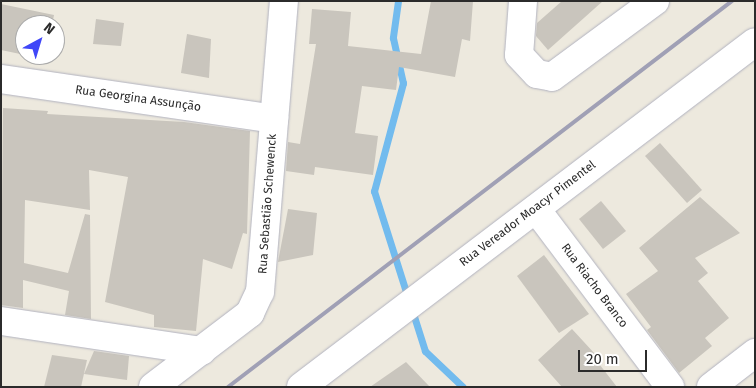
<!DOCTYPE html>
<meta charset="utf-8">
<style>
body{margin:0}
#map{position:relative;width:756px;height:388px;overflow:hidden;background:#ede9de;font-family:"Fira Sans",sans-serif}
div>[style]{position:absolute}
.stream>*{height:7px;margin:-3.5px;padding:0 3.5px;transform-origin:3.5px;border-radius:3.5px;background:#72bbee}
.building>*{inset:0;background:#c9c5bd}
.roads{filter:drop-shadow(0 0 1px #b1b2bf) drop-shadow(0 0 1px #b1b2bf)}
.minor>*{height:28px;margin:-14px;padding:0 14px;transform-origin:14px;border-radius:14px;background:#fff}
.rail>*{height:4px;margin:-2px;padding:0 2px;transform-origin:2px;border-radius:2px;background:#a0a0b5}
span{translate:-50% -50%;white-space:nowrap;text-align:center;line-height:1.15;-webkit-text-stroke:4.5px #fff;paint-order:stroke}
.street-label{font-size:12px;color:#2b2b2b}
.frame{position:absolute;inset:0;border:2px solid #2b2b2b;pointer-events:none}
.north{position:absolute;left:15px;top:15px;width:50px;height:50px;box-sizing:border-box;background:#fff;border:1px solid #aaa;border-radius:50%;rotate:39deg;font-size:14px;font-weight:700;line-height:20px;text-align:center;color:#2b2b2b}
.north::after{content:'';display:block;margin:auto;width:18px;height:22px;background:#4047f8;clip-path:polygon(50% 0,100% 100%,50% 72%,0 100%)}
.scale{position:absolute;left:578px;top:350px;width:69px;height:22px;box-sizing:border-box;border:2px solid #2b2b2b;border-top:0;padding-left:6px;font-size:15px;line-height:18px;white-space:nowrap;color:#2b2b2b;-webkit-text-stroke:4px #fff;paint-order:stroke}
</style>
<div id="map">
<div class="stream">
<i style="left:398px;top:1px;width:37px;rotate:98deg"></i>
<i style="left:393px;top:38px;width:46px;rotate:77.5deg"></i>
<i style="left:403px;top:83px;width:112px;rotate:105deg"></i>
<i style="left:374px;top:191px;width:112px;rotate:72.4deg"></i>
<i style="left:412px;top:310px;width:43px;rotate:72.4deg"></i>
<i style="left:425px;top:351px;width:52px;rotate:43.5deg"></i>
</div>
<div class="building">
<i style="clip-path:polygon(431px 1px,473px 1px,470px 41px,462px 39px,455px 77px,399px 67px,396px 90px,362px 86px,355px 133px,378px 136px,373px 175px,315px 167px,314px 175px,286px 171px,288px 142px,300px 144px,316px 44px,309px 44px,312px 9px,351px 12px,348px 46px,421px 54px)"></i>
<i style="clip-path:polygon(562px 1px,603px 1px,548px 50px,536px 36px,537px 23px)"></i>
<i style="clip-path:polygon(1px 4px,54px 15px,52px 25px,25px 25px,25px 55px,1px 50px)"></i>
<i style="clip-path:polygon(96px 19px,124px 23px,121px 46px,93px 44px)"></i>
<i style="clip-path:polygon(187px 34px,211px 39px,209px 78px,181px 73px)"></i>
<i style="clip-path:polygon(3px 108px,48px 111px,47px 114px,184px 122px,250px 131px,247px 234px,243px 233px,232px 269px,203px 259px,196px 331px,154px 327px,154px 315px,105px 302px,128px 177px,89px 170px,90px 210px,25px 200px,24px 263px,68px 273px,85px 214px,90px 215px,91px 319px,65px 315px,69px 291px,23px 280px,23px 308px,1px 305px)"></i>
<i style="clip-path:polygon(660px 143px,702px 190px,687px 203px,645px 156px)"></i>
<i style="clip-path:polygon(700px 197px,740px 233px,695px 258px,708px 273px,698px 281px,729px 318px,705px 338px,712px 346px,679px 373px,647px 330px,651px 327px,626px 294px,658px 271px,639px 248px)"></i>
<i style="clip-path:polygon(601px 201px,626px 231px,603px 249px,579px 219px)"></i>
<i style="clip-path:polygon(288px 209px,317px 213px,313px 255px,278px 262px)"></i>
<i style="clip-path:polygon(544px 255px,589px 314px,559px 333px,517px 276px)"></i>
<i style="clip-path:polygon(572px 329px,595px 354px,593px 356px,617px 387px,562px 387px,538px 360px)"></i>
<i style="clip-path:polygon(94px 351px,129px 356px,127px 380px,84px 374px)"></i>
<i style="clip-path:polygon(52px 355px,87px 360px,81px 387px,44px 387px)"></i>
<i style="clip-path:polygon(406px 362px,430px 387px,370px 387px)"></i>
</div>
<div class="roads">
<div class="minor">
<i style="left:523px;top:1px;width:54px;rotate:94.2deg"></i>
<i style="left:519px;top:55px;width:26px;rotate:47deg"></i>
<i style="left:537px;top:74px;width:15px;rotate:11deg"></i>
<i style="left:552px;top:77px;width:128px;rotate:-36.4deg"></i>
<i style="left:1px;top:79px;width:276px;rotate:8.3deg"></i>
<i style="left:536px;top:209px;width:223px;rotate:53deg"></i>
<i style="left:1px;top:321px;width:203px;rotate:8.5deg"></i>
<i style="left:153px;top:387px;width:122px;rotate:-37.3deg"></i>
<i style="left:250px;top:313px;width:23px;rotate:-65deg"></i>
<i style="left:260px;top:292px;width:292px;rotate:-85.3deg"></i>
<i style="left:301px;top:387px;width:570px;rotate:-37.23deg"></i>
<i style="left:711px;top:387px;width:56px;rotate:-37.7deg"></i>
</div>
</div>
<div class="rail">
<i style="left:228px;top:387px;width:635px;rotate:-37.45deg"></i>
</div>
<div class="street-label">
<span style="left:138px;top:99px;rotate:8deg">Rua Georgina Assunção</span>
<span style="left:268px;top:204px;rotate:-86deg">Rua Sebastião Schewenck</span>
<span style="left:528px;top:214px;rotate:-37deg">Rua Vereador Moacyr Pimentel</span>
<span style="left:594px;top:286px;rotate:53deg">Rua Riacho Branco</span>
</div>
<div class="frame"></div>
<div class="north">N</div>
<div class="scale">20 m</div>
</div>
